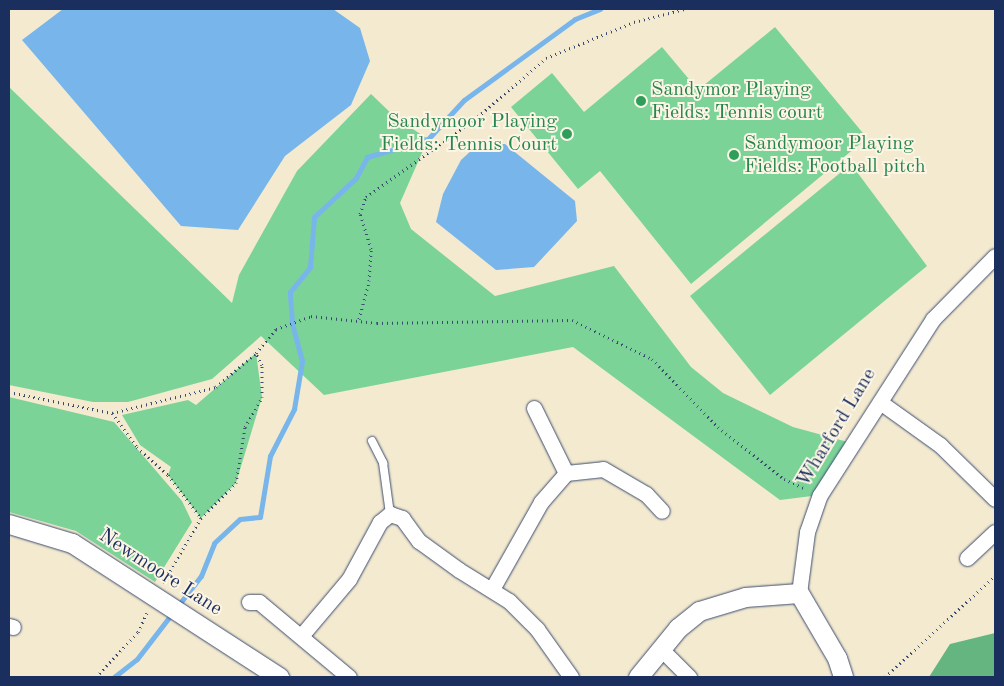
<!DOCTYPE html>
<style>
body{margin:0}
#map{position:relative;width:1004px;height:686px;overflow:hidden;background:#f3ead0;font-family:"Old Standard TT",serif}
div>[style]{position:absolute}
.green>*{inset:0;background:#7bd398}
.forest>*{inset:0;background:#64b580}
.water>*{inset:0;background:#78b5eb}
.stream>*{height:5px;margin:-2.5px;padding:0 2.5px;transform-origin:2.5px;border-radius:2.5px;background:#78b5eb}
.path>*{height:3px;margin-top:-1.5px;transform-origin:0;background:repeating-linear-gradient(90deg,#3b4b6f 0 1px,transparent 0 5px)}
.roads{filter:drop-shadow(0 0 1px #3b4b6f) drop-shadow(0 0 1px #3b4b6f)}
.service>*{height:8px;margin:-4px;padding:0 4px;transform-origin:4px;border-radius:4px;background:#fff}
.minor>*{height:15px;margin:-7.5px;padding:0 7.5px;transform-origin:7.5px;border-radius:7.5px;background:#fff}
.tertiary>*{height:19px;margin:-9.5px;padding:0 9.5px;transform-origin:9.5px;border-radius:9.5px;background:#fff}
.dots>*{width:14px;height:14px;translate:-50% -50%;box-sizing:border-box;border:2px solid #fcf5e5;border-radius:50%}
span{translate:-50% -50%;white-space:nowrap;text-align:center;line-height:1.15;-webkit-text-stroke:4px #fcf5e5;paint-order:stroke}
.leisure-label{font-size:20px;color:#27864d}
.left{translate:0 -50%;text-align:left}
.right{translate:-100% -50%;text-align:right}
.street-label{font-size:20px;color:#1b2f5e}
.frame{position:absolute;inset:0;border:10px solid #1b2f5e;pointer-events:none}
</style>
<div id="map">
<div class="green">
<i style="clip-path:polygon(775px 27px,867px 138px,691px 284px,600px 171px,578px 189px,511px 107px,552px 73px,584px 112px,662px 47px,698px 90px)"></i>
<i style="clip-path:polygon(9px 87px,232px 303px,239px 275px,297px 171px,371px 94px,396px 118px,428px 139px,400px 203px,411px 229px,495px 296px,614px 266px,691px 367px,723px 393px,793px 427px,855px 444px,820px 495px,780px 500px,573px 347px,324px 395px,261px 336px,212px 379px,128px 402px,93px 402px,9px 385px)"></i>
<i style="clip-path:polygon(851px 164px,927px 266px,770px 395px,690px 296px)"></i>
<i style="clip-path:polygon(256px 353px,262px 397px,236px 483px,201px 518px,168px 475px,171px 467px,140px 445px,122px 415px,188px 400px,196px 405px)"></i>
<i style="clip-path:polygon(9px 397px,114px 422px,182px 501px,192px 522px,155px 582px,76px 531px,9px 512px)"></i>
</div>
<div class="forest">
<i style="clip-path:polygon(995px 633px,995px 677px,929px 677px,950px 644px)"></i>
</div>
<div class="water">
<i style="clip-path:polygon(63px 9px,333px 9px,360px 28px,370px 61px,351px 105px,285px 156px,238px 230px,181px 226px,22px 40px)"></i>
<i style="clip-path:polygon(488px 144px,505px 144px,575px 201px,577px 221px,534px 267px,496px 270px,436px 222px,443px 194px,461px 160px,473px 149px)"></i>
</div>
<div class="stream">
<i style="left:114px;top:677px;width:29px;rotate:-38deg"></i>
<i style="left:137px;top:659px;width:105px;rotate:-52.4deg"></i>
<i style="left:201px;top:576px;width:35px;rotate:-68deg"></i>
<i style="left:214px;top:543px;width:35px;rotate:-43deg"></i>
<i style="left:240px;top:519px;width:20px;rotate:-6deg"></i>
<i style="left:260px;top:517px;width:62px;rotate:-80.7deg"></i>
<i style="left:270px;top:456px;width:53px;rotate:-62.9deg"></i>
<i style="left:294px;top:409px;width:49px;rotate:-80.5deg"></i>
<i style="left:302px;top:361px;width:39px;rotate:-105deg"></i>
<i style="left:292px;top:323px;width:31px;rotate:-94deg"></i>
<i style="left:290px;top:292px;width:32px;rotate:-51deg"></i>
<i style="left:310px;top:267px;width:50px;rotate:-85.4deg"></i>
<i style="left:314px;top:217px;width:57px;rotate:-42.9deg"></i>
<i style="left:356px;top:178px;width:24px;rotate:-62deg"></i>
<i style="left:367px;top:157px;width:64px;rotate:-16.4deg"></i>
<i style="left:428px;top:139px;width:53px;rotate:-47.3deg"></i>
<i style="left:464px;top:100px;width:137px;rotate:-36.1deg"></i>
<i style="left:575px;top:19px;width:27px;rotate:-22deg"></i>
</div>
<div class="path">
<i style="left:359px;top:319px;width:39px;rotate:-75deg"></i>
<i style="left:369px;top:281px;width:32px;rotate:-86deg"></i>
<i style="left:371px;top:249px;width:37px;rotate:-107deg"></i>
<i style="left:360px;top:214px;width:18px;rotate:-71deg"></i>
<i style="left:366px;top:197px;width:133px;rotate:-35.5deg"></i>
<i style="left:474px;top:120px;width:95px;rotate:-40.7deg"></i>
<i style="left:546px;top:58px;width:95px;rotate:-22.2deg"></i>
<i style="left:634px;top:22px;width:53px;rotate:-14.3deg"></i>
<i style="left:9px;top:392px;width:105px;rotate:11.5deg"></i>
<i style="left:112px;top:413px;width:42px;rotate:53.7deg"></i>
<i style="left:137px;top:447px;width:42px;rotate:42.1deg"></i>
<i style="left:168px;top:475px;width:54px;rotate:52.5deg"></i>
<i style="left:201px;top:518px;width:75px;rotate:120.3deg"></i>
<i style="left:112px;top:413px;width:107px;rotate:-14deg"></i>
<i style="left:216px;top:387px;width:52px;rotate:-40.4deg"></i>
<i style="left:256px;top:353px;width:31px;rotate:-50deg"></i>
<i style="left:276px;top:329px;width:37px;rotate:-20deg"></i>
<i style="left:311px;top:316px;width:66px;rotate:6.1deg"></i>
<i style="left:377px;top:323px;width:195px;rotate:-0.9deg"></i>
<i style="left:572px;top:320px;width:89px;rotate:26deg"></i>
<i style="left:652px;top:359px;width:95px;rotate:45.9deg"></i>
<i style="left:718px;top:427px;width:84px;rotate:38.2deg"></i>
<i style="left:784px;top:479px;width:24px;rotate:24deg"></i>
<i style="left:201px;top:518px;width:49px;rotate:-45deg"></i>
<i style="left:236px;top:483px;width:57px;rotate:-80.9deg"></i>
<i style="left:245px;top:427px;width:34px;rotate:-60deg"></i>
<i style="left:262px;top:397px;width:32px;rotate:-90deg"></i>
<i style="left:262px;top:365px;width:13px;rotate:-117deg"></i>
<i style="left:96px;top:677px;width:62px;rotate:-47deg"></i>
<i style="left:138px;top:632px;width:21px;rotate:-65deg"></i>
<i style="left:885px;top:677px;width:149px;rotate:-42.6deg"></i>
</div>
<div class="roads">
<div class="service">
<i style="left:372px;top:441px;width:25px;rotate:63deg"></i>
<i style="left:383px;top:463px;width:51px;rotate:82.2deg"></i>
</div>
<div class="minor">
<i style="left:880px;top:402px;width:74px;rotate:35.6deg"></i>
<i style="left:940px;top:445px;width:77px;rotate:44.5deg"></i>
<i style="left:534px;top:408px;width:72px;rotate:63.8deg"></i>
<i style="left:566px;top:473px;width:37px;rotate:-6deg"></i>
<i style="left:603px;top:469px;width:50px;rotate:30.2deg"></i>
<i style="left:646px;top:494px;width:23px;rotate:47deg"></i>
<i style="left:967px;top:558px;width:38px;rotate:-43deg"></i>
<i style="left:492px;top:589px;width:100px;rotate:-60.6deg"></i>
<i style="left:541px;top:502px;width:38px;rotate:-49deg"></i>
<i style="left:799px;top:593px;width:62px;rotate:-82.5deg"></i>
<i style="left:807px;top:532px;width:39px;rotate:-71deg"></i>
<i style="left:820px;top:495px;width:209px;rotate:-57.3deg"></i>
<i style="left:933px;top:319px;width:88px;rotate:-45.5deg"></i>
<i style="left:249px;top:602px;width:10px"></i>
<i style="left:259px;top:602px;width:117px;rotate:39.8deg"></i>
<i style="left:9px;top:626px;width:4px;rotate:14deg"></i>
<i style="left:301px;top:636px;width:75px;rotate:-49.9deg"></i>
<i style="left:349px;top:579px;width:65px;rotate:-61.5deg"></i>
<i style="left:380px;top:522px;width:13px;rotate:-39deg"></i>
<i style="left:390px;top:514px;width:13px;rotate:18deg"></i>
<i style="left:402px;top:518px;width:29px;rotate:54deg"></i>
<i style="left:419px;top:541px;width:49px;rotate:35.9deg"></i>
<i style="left:459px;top:570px;width:59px;rotate:31.8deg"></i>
<i style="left:509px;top:601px;width:40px;rotate:45deg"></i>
<i style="left:537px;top:629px;width:59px;rotate:54.7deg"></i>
<i style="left:661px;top:649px;width:40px;rotate:45deg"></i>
</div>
<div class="tertiary">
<i style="left:9px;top:524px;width:66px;rotate:16.8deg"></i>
<i style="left:72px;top:543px;width:247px;rotate:32.9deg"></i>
<i style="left:638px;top:677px;width:63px;rotate:-50.8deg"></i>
<i style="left:678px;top:628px;width:27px;rotate:-39deg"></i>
<i style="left:699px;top:611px;width:48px;rotate:-16.9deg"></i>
<i style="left:745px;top:597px;width:54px;rotate:-4.2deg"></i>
<i style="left:799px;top:593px;width:75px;rotate:59.7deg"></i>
<i style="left:837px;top:658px;width:20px;rotate:72deg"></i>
</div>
</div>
<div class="dots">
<i style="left:641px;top:101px;background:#2e9e5b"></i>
<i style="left:567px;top:134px;background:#2e9e5b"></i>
<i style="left:734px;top:155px;background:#2e9e5b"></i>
</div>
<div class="leisure-label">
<span class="left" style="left:651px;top:102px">Sandymor Playing<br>Fields: Tennis court</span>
<span class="right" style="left:557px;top:134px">Sandymoor Playing<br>Fields: Tennis Court</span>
<span class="left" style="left:744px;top:156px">Sandymoor Playing<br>Fields: Football pitch</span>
</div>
<div class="street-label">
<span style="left:837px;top:428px;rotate:-59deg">Wharford Lane</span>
<span style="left:160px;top:573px;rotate:33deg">Newmoore Lane</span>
</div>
<div class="frame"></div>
</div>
